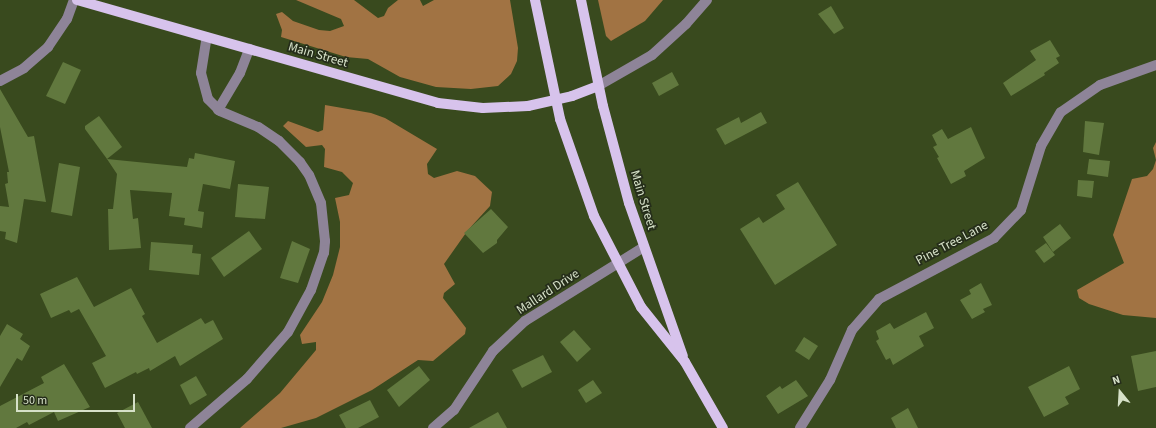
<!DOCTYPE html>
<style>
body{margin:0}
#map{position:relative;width:1156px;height:428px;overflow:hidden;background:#394a1e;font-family:"Source Sans 3",sans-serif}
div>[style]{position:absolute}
.forest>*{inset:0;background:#a17343}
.building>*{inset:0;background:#61783e}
.minor>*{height:10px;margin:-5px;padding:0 5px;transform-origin:5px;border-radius:5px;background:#8e8498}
.major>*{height:10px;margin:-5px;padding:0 5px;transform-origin:5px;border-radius:5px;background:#d7c3ec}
span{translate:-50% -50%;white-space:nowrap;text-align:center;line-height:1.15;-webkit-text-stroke:3.5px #252d1a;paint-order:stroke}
.street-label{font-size:13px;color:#d6e1c8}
.north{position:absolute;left:1100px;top:372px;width:40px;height:40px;-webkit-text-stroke:3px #252d1a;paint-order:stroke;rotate:342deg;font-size:11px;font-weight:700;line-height:16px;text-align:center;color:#d6e1c8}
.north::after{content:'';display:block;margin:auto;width:14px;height:18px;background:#d6e1c8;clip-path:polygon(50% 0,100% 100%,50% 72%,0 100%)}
.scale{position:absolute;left:16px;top:394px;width:119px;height:18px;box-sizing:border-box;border:2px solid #d6e1c8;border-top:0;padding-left:5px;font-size:12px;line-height:14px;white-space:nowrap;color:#d6e1c8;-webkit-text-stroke:3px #252d1a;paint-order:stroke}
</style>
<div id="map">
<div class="forest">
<i style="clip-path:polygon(296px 0,354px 0,378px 18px,384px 16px,388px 8px,398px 0,420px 0,423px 6px,434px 0,510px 0,518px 48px,517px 61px,511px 74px,498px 86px,471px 89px,436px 87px,400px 77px,368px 59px,346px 57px,281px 37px,282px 30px,276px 14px,282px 12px,293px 21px,319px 30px,330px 31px,344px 26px,341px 19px)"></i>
<i style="clip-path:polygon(598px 0,663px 0,645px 21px,611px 41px,606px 36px)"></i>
<i style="clip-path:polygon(325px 105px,371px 113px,385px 118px,437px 149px,427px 164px,428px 174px,434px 178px,457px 171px,475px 176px,492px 192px,490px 206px,468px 230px,444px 264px,455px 284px,444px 293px,443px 298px,466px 328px,465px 334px,433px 361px,418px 360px,372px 390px,316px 418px,281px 428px,240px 428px,280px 393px,316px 350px,316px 342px,302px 344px,300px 335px,322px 302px,333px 275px,340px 247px,340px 222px,335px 198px,349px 195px,353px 183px,342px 172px,324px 167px,325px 149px,322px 145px,306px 147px,283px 126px,288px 121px,318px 132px,323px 130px)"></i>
<i style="clip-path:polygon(1156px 142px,1156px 318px,1123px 315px,1089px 304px,1079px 298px,1077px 290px,1124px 263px,1113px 235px,1132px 179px,1147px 176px,1153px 169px,1156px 160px,1153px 148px)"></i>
</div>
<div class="building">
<i style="clip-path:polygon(831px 6px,844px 28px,834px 34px,818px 14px)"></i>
<i style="clip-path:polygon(1050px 40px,1060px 56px,1056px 58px,1059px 63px,1044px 73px,1045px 75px,1011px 96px,1003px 83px,1036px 60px,1030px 51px)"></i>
<i style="clip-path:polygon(63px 62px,81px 70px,65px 104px,46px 96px)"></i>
<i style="clip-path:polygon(672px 72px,679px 85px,659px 96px,652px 83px)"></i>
<i style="clip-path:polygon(0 89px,28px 137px,34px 136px,46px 202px,24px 199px,17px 243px,5px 239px,6px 232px,0 231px,0 206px,9px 207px,5px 184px,8px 183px,7px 172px,9px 172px,0 127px)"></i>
<i style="clip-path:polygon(761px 112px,767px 123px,725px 145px,716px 129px,739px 117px,741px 123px)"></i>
<i style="clip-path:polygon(99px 116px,122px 147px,107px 159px,85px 129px,85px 126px)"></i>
<i style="clip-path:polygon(1085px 121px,1104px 123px,1099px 155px,1083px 152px)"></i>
<i style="clip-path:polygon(971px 127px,985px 158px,964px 171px,966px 176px,951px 184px,937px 158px,939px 157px,933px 147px,937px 145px,932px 135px,942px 129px,948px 139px)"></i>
<i style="clip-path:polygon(195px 153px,235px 161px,230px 189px,203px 184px,198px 211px,204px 212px,202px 228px,184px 225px,185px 218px,169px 216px,172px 193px,130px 190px,133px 219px,138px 218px,141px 248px,109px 250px,108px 209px,113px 209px,117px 174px,107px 159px,187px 167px,189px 158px,194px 159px)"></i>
<i style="clip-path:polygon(1089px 159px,1110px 161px,1108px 177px,1087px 174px)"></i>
<i style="clip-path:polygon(59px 163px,80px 167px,72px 216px,51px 212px)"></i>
<i style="clip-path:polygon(1078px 180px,1094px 181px,1092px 198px,1077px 196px)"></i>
<i style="clip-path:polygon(798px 182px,837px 245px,775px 285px,740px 229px,759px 217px,763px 223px,785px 209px,776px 195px)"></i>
<i style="clip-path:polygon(238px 184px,269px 187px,265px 219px,235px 217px)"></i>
<i style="clip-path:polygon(491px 209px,508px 227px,497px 240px,497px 243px,483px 253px,464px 233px)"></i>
<i style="clip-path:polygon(1060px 224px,1071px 238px,1053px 252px,1043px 237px)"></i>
<i style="clip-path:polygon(249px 231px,262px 249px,224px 277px,211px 258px)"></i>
<i style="clip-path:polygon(292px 241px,310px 249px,298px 283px,280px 278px)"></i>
<i style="clip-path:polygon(151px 242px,193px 245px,192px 253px,201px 254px,199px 275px,149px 270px)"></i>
<i style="clip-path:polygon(1046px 243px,1055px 255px,1044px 263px,1035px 251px)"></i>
<i style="clip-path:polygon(77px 277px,94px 307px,131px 288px,145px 314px,142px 316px,157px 343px,201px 318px,205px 324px,213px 320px,223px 339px,180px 366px,175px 356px,150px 371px,149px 368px,137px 374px,136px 372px,105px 388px,92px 363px,106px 356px,79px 309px,71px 313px,69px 310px,51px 318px,40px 294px)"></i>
<i style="clip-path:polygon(981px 283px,992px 305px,983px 309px,985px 312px,972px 319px,960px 300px,971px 294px,969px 290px)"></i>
<i style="clip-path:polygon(926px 312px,934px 328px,919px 336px,924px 346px,893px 365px,890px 358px,886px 360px,876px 341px,879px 339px,876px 331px,890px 323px,894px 329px)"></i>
<i style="clip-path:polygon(7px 324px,23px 334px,20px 339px,30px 346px,22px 361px,17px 358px,0 387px,0 336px)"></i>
<i style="clip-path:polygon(574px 330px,591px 349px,577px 362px,560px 342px)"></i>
<i style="clip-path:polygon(804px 337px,818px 346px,809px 360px,795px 351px)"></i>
<i style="clip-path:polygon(1156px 351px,1156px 387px,1138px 391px,1131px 356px)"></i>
<i style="clip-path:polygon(543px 355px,552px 372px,522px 388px,512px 370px)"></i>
<i style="clip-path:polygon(64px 364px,90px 407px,58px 421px,54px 412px,29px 425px,27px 422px,16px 428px,0 428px,0 406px,44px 383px,41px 377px)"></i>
<i style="clip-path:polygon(419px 366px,430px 380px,399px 407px,387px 390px)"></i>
<i style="clip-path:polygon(1069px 366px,1080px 389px,1065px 397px,1069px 404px,1044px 417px,1028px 387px)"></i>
<i style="clip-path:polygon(196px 376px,207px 395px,190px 405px,180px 385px)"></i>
<i style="clip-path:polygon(593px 380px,602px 393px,586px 403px,578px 390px)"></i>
<i style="clip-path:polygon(796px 380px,808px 396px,778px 414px,766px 396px,780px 386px,782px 389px)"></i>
<i style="clip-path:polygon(370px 400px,379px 417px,358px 428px,346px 428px,339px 415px)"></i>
<i style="clip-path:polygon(138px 402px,152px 428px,125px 428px,117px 413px)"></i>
<i style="clip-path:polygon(908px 408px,918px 428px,896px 428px,891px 418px)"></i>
<i style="clip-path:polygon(498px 412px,507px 428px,469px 428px)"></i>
</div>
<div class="minor">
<i style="left:0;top:81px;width:27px;rotate:-28deg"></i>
<i style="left:24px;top:68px;width:32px;rotate:-41deg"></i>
<i style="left:48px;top:47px;width:34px;rotate:-56deg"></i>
<i style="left:67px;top:19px;width:20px;rotate:-70deg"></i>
<i style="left:598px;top:86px;width:62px;rotate:-29.9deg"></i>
<i style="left:652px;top:55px;width:46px;rotate:-42.4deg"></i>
<i style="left:686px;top:24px;width:32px;rotate:-49deg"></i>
<i style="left:218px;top:110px;width:43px;rotate:-59.3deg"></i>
<i style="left:240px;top:73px;width:26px;rotate:-69deg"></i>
<i style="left:190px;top:428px;width:75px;rotate:-40.7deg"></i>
<i style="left:247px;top:379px;width:62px;rotate:-48.9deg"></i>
<i style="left:288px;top:332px;width:48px;rotate:-61.3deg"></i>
<i style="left:311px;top:290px;width:39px;rotate:-71deg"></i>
<i style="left:324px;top:253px;width:12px;rotate:-85deg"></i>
<i style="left:325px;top:241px;width:38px;rotate:-96deg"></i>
<i style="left:321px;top:203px;width:30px;rotate:-113deg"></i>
<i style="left:309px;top:175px;width:16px;rotate:-125deg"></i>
<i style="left:300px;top:162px;width:30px;rotate:-135deg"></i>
<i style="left:279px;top:141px;width:25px;rotate:-146deg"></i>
<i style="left:258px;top:127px;width:41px;rotate:-157.2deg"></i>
<i style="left:220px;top:111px;width:17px;rotate:-135deg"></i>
<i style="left:208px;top:99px;width:27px;rotate:-105deg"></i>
<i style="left:201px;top:73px;width:36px;rotate:-81deg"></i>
<i style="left:433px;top:428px;width:28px;rotate:-41deg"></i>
<i style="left:454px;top:410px;width:71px;rotate:-56.5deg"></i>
<i style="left:493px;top:351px;width:44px;rotate:-43.2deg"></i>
<i style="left:525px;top:321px;width:140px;rotate:-31.9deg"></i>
<i style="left:800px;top:428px;width:57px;rotate:-58deg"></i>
<i style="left:830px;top:380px;width:55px;rotate:-66.3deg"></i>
<i style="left:852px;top:330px;width:41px;rotate:-48.9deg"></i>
<i style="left:879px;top:299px;width:130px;rotate:-27.9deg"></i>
<i style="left:994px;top:238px;width:39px;rotate:-46deg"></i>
<i style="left:1021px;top:210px;width:67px;rotate:-72.6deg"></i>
<i style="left:1041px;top:146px;width:39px;rotate:-60deg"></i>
<i style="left:1061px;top:112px;width:47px;rotate:-34.7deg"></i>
<i style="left:1100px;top:85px;width:59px;rotate:-19.7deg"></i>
</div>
<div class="major">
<i style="left:77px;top:0;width:375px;rotate:15.9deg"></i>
<i style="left:438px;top:103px;width:45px;rotate:6.3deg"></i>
<i style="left:483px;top:108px;width:45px;rotate:-2.5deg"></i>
<i style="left:528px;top:106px;width:45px;rotate:-12.8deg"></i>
<i style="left:572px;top:96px;width:28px;rotate:-21deg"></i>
<i style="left:535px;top:0;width:122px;rotate:78.1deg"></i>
<i style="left:560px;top:119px;width:103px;rotate:70.7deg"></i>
<i style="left:594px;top:216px;width:102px;rotate:62.7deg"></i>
<i style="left:641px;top:307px;width:70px;rotate:51.3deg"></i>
<i style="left:685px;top:362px;width:76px;rotate:60.1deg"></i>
<i style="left:581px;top:0;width:108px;rotate:78.3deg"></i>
<i style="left:603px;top:106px;width:100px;rotate:75deg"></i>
<i style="left:629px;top:203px;width:162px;rotate:70.6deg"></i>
</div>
<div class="street-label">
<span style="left:318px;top:55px;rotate:16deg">Main Street</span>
<span style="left:643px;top:200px;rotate:73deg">Main Street</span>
<span style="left:952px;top:243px;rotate:-28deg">Pine Tree Lane</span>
<span style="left:548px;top:292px;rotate:-33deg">Mallard Drive</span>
</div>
<div class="north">N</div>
<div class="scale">50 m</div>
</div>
